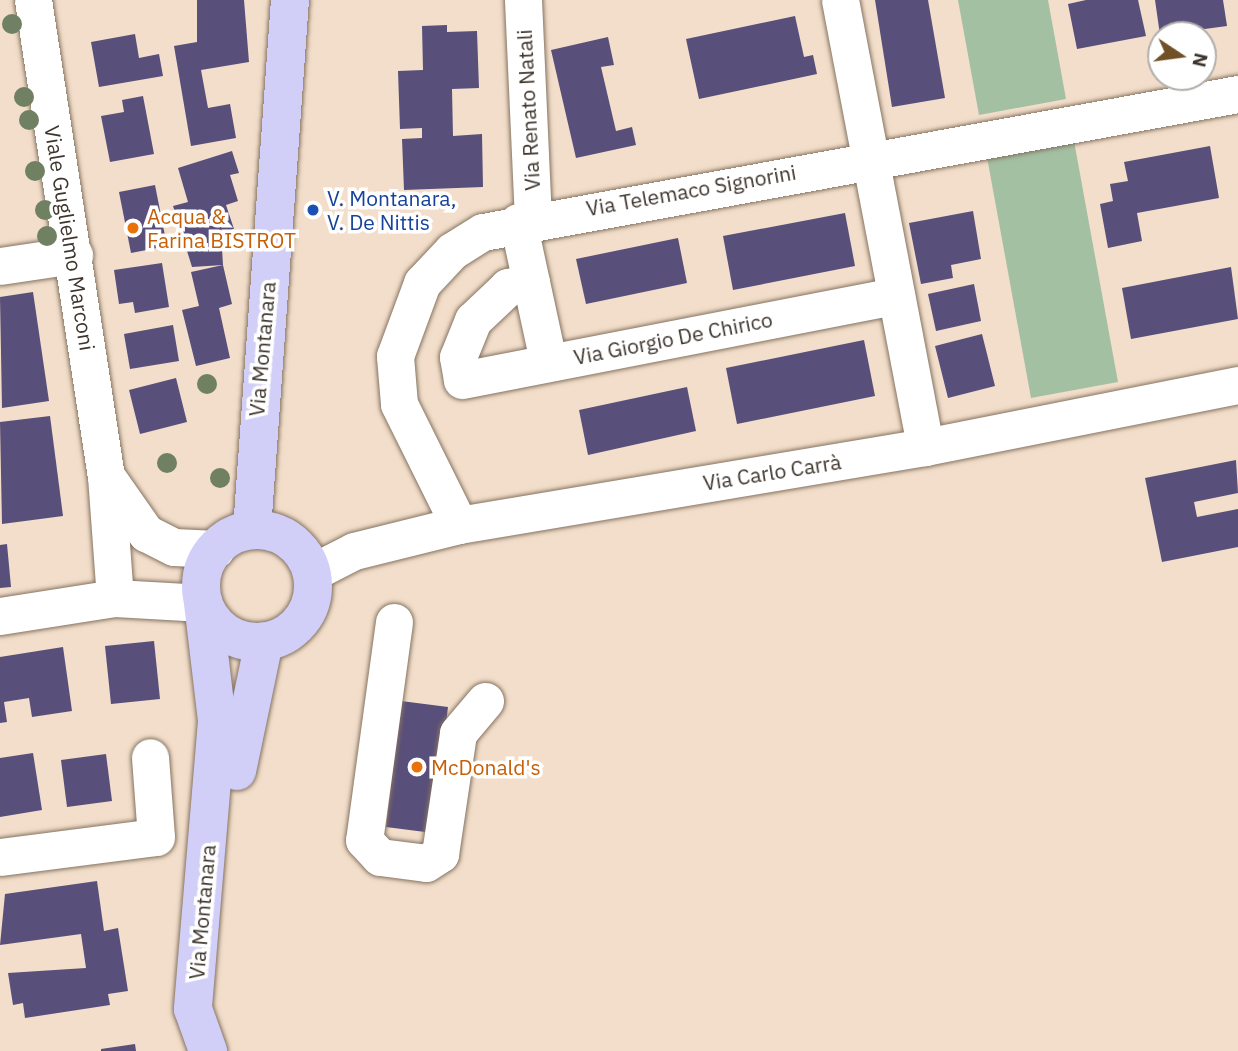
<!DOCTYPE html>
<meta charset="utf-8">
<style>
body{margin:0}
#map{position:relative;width:1238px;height:1051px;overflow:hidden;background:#f2deca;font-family:"IBM Plex Sans",sans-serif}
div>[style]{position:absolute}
.green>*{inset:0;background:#a3c0a3}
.building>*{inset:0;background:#584f7a}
.roads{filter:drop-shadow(0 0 2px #857361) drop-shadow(0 0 2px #857361)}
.minor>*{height:37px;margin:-18.5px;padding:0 18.5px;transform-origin:18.5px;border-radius:18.5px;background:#fff}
.major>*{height:38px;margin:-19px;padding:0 19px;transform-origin:19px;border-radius:19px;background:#d1cef7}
.major>.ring{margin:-19px;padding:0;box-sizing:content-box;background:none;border:38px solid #d1cef7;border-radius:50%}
.trees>*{width:20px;height:20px;margin:-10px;border-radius:50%;background:#708062}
.dots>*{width:19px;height:19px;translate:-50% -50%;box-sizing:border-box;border:4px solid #fff;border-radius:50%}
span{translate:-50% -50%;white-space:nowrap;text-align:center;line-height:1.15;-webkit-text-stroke:7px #fff;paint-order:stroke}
.street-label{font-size:21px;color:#3e362e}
.transit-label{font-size:21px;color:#164399}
.left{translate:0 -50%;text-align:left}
.food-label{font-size:21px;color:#c56008}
.north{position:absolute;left:1147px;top:21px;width:70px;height:70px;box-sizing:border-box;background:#fff;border:2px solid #b2afab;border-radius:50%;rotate:103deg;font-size:19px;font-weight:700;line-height:28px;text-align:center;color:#3e362e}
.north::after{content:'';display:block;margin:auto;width:24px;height:32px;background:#705126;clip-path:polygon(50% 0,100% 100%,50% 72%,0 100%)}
</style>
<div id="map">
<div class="green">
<i style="clip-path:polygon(958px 0,1048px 0,1066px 99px,979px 115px)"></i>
<i style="clip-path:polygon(1074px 141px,1118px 382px,1031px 398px,987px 157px)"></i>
</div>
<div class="building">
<i style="clip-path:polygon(197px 0,244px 0,249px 62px,201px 70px,208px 108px,230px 104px,236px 138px,191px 146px,174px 46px,197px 42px)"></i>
<i style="clip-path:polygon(875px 0,928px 0,945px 98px,892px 107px)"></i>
<i style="clip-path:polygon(1086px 0,1138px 0,1146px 36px,1077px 49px,1068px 4px)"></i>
<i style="clip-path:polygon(1155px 0,1223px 0,1227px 26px,1160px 35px)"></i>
<i style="clip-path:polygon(795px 16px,804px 57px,813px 55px,817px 74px,699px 99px,686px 39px)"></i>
<i style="clip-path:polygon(447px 25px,447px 32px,477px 31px,479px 88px,452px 89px,453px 136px,482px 134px,483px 187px,404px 190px,402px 139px,422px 138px,422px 128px,400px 129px,398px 71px,423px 70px,422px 26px)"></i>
<i style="clip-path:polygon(135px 34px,139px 58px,159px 54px,163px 76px,99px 87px,91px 42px)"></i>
<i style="clip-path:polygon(608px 37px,614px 65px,601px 67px,616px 131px,632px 127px,636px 145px,576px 158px,551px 50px)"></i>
<i style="clip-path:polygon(143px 96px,154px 154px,110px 162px,101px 116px,124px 112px,122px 100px)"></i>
<i style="clip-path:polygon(1210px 146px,1219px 198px,1137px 213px,1142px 241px,1108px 248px,1100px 204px,1113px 201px,1110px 184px,1128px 181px,1124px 162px)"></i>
<i style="clip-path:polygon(232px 151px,239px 173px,230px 175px,238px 201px,226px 205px,234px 229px,221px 233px,223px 265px,192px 267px,173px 206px,188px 202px,178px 168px)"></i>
<i style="clip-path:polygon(155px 185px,167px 246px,131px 253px,119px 192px)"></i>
<i style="clip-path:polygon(973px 211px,981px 259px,951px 265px,953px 278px,921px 284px,909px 223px)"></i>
<i style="clip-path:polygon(845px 213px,855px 266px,733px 290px,723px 236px)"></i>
<i style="clip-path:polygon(678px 238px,687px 283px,586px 304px,576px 259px)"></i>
<i style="clip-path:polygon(162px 263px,169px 307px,135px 313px,133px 302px,119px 304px,114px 270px)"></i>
<i style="clip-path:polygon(223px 265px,232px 304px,219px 308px,230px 358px,196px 366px,182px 310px,199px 306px,191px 272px)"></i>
<i style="clip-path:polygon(1231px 267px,1238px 319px,1131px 339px,1122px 288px)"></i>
<i style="clip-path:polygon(974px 284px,981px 321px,936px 331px,928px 294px)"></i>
<i style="clip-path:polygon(33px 292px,49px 401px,2px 408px,0 297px)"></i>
<i style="clip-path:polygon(173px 325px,179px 361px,130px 369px,124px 334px)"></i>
<i style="clip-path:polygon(982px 334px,995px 386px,948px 398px,935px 346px)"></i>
<i style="clip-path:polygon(864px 340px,875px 396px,737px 424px,726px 368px)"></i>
<i style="clip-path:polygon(176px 378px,187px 422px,140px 434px,129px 390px)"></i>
<i style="clip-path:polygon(687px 387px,696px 431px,588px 455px,579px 410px)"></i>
<i style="clip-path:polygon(50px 416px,63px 516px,2px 524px,0 422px)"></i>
<i style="clip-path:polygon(1236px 460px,1238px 493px,1194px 502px,1197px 517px,1238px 509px,1238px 547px,1162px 562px,1145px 478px)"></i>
<i style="clip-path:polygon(7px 544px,11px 587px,0 588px,0 545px)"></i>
<i style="clip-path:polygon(154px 641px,160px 699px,111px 704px,105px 646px)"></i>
<i style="clip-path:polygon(63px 647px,72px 711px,32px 717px,29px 698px,4px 702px,7px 722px,0 723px,0 657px)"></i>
<i style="clip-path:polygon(401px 701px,448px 707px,433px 833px,386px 827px)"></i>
<i style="clip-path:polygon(33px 753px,42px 810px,0 817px,0 758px)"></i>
<i style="clip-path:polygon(106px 754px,112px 801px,67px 807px,61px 760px)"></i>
<i style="clip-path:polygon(97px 881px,104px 931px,118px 928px,128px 991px,108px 994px,110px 1005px,25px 1018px,23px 1003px,13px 1005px,8px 973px,86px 968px,81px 934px,0 945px,5px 894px)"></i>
<i style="clip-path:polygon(135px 1044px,136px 1051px,101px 1051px,101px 1049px)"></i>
</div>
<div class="roads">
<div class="minor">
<i style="left:33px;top:0;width:482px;rotate:81.3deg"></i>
<i style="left:106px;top:476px;width:122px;rotate:85.8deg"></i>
<i style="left:523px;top:0;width:219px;rotate:87.4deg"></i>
<i style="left:840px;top:0;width:455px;rotate:79.2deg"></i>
<i style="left:518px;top:222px;width:142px;rotate:77.8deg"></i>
<i style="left:0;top:266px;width:75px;rotate:-8.5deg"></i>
<i style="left:531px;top:282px;width:24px;rotate:168deg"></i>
<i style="left:508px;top:287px;width:48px;rotate:136.7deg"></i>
<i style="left:473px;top:320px;width:40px;rotate:112deg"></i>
<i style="left:458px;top:357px;width:23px;rotate:80deg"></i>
<i style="left:462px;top:380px;width:442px;rotate:-11deg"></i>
<i style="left:106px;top:476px;width:70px;rotate:54.9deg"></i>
<i style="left:146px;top:533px;width:31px;rotate:27deg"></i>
<i style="left:174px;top:547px;width:42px;rotate:2.7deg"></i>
<i style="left:459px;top:525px;width:135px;rotate:-116.4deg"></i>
<i style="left:399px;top:404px;width:48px;rotate:-94.8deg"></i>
<i style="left:395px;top:356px;width:78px;rotate:-69.7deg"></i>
<i style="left:422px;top:283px;width:44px;rotate:-46.8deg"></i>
<i style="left:452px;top:251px;width:36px;rotate:-32deg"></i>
<i style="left:483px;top:232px;width:768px;rotate:-10.36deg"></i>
<i style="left:311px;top:573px;width:48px;rotate:-27.1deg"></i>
<i style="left:354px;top:551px;width:108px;rotate:-13.9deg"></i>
<i style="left:459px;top:525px;width:472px;rotate:-9.5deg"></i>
<i style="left:925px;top:447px;width:319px;rotate:-11.2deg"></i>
<i style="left:0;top:616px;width:116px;rotate:-8.9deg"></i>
<i style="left:115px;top:598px;width:88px;rotate:3.3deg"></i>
<i style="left:394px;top:622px;width:220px;rotate:97.8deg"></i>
<i style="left:364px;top:840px;width:23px;rotate:47deg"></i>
<i style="left:380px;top:857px;width:46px;rotate:7.4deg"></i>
<i style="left:426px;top:863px;width:17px;rotate:-33deg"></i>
<i style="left:440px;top:854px;width:122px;rotate:-81.5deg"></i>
<i style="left:458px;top:733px;width:42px;rotate:-49.8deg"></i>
<i style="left:0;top:857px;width:157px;rotate:-7.3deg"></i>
<i style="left:156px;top:837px;width:80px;rotate:-94.3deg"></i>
</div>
<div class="major">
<i style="left:252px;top:530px;width:531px;rotate:-85.9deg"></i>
<i class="ring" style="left:201px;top:530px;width:74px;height:74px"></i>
<i style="left:203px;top:603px;width:119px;rotate:83.2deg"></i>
<i style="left:217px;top:721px;width:289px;rotate:94.8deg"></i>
<i style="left:193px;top:1009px;width:45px;rotate:70.3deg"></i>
<i style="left:237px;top:771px;width:132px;rotate:-78.2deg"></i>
</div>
</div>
<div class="trees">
<i style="left:12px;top:24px"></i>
<i style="left:24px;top:97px"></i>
<i style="left:29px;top:120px"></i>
<i style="left:35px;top:171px"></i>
<i style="left:45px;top:210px"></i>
<i style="left:47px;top:236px"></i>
<i style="left:207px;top:384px"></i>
<i style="left:167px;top:463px"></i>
<i style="left:220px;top:478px"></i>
</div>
<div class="dots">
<i style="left:313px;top:210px;background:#1a4fb4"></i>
<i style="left:133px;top:228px;background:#e8710a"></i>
<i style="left:417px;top:767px;background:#e8710a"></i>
</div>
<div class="street-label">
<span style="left:528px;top:110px;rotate:-93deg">Via Renato Natali</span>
<span style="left:691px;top:190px;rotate:-10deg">Via Telemaco Signorini</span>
<span style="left:70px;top:238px;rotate:81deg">Viale Guglielmo Marconi</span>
<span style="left:673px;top:338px;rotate:-11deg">Via Giorgio De Chirico</span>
<span style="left:262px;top:349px;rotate:-85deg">Via Montanara</span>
<span style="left:772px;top:472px;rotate:-9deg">Via Carlo Carrà</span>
<span style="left:202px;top:912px;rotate:-85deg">Via Montanara</span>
</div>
<div class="transit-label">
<span class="left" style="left:327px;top:210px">V. Montanara,<br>V. De Nittis</span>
</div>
<div class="food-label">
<span class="left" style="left:147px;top:228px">Acqua &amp;<br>Farina BISTROT</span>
<span class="left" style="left:431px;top:767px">McDonald's</span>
</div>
<div class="north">N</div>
</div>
